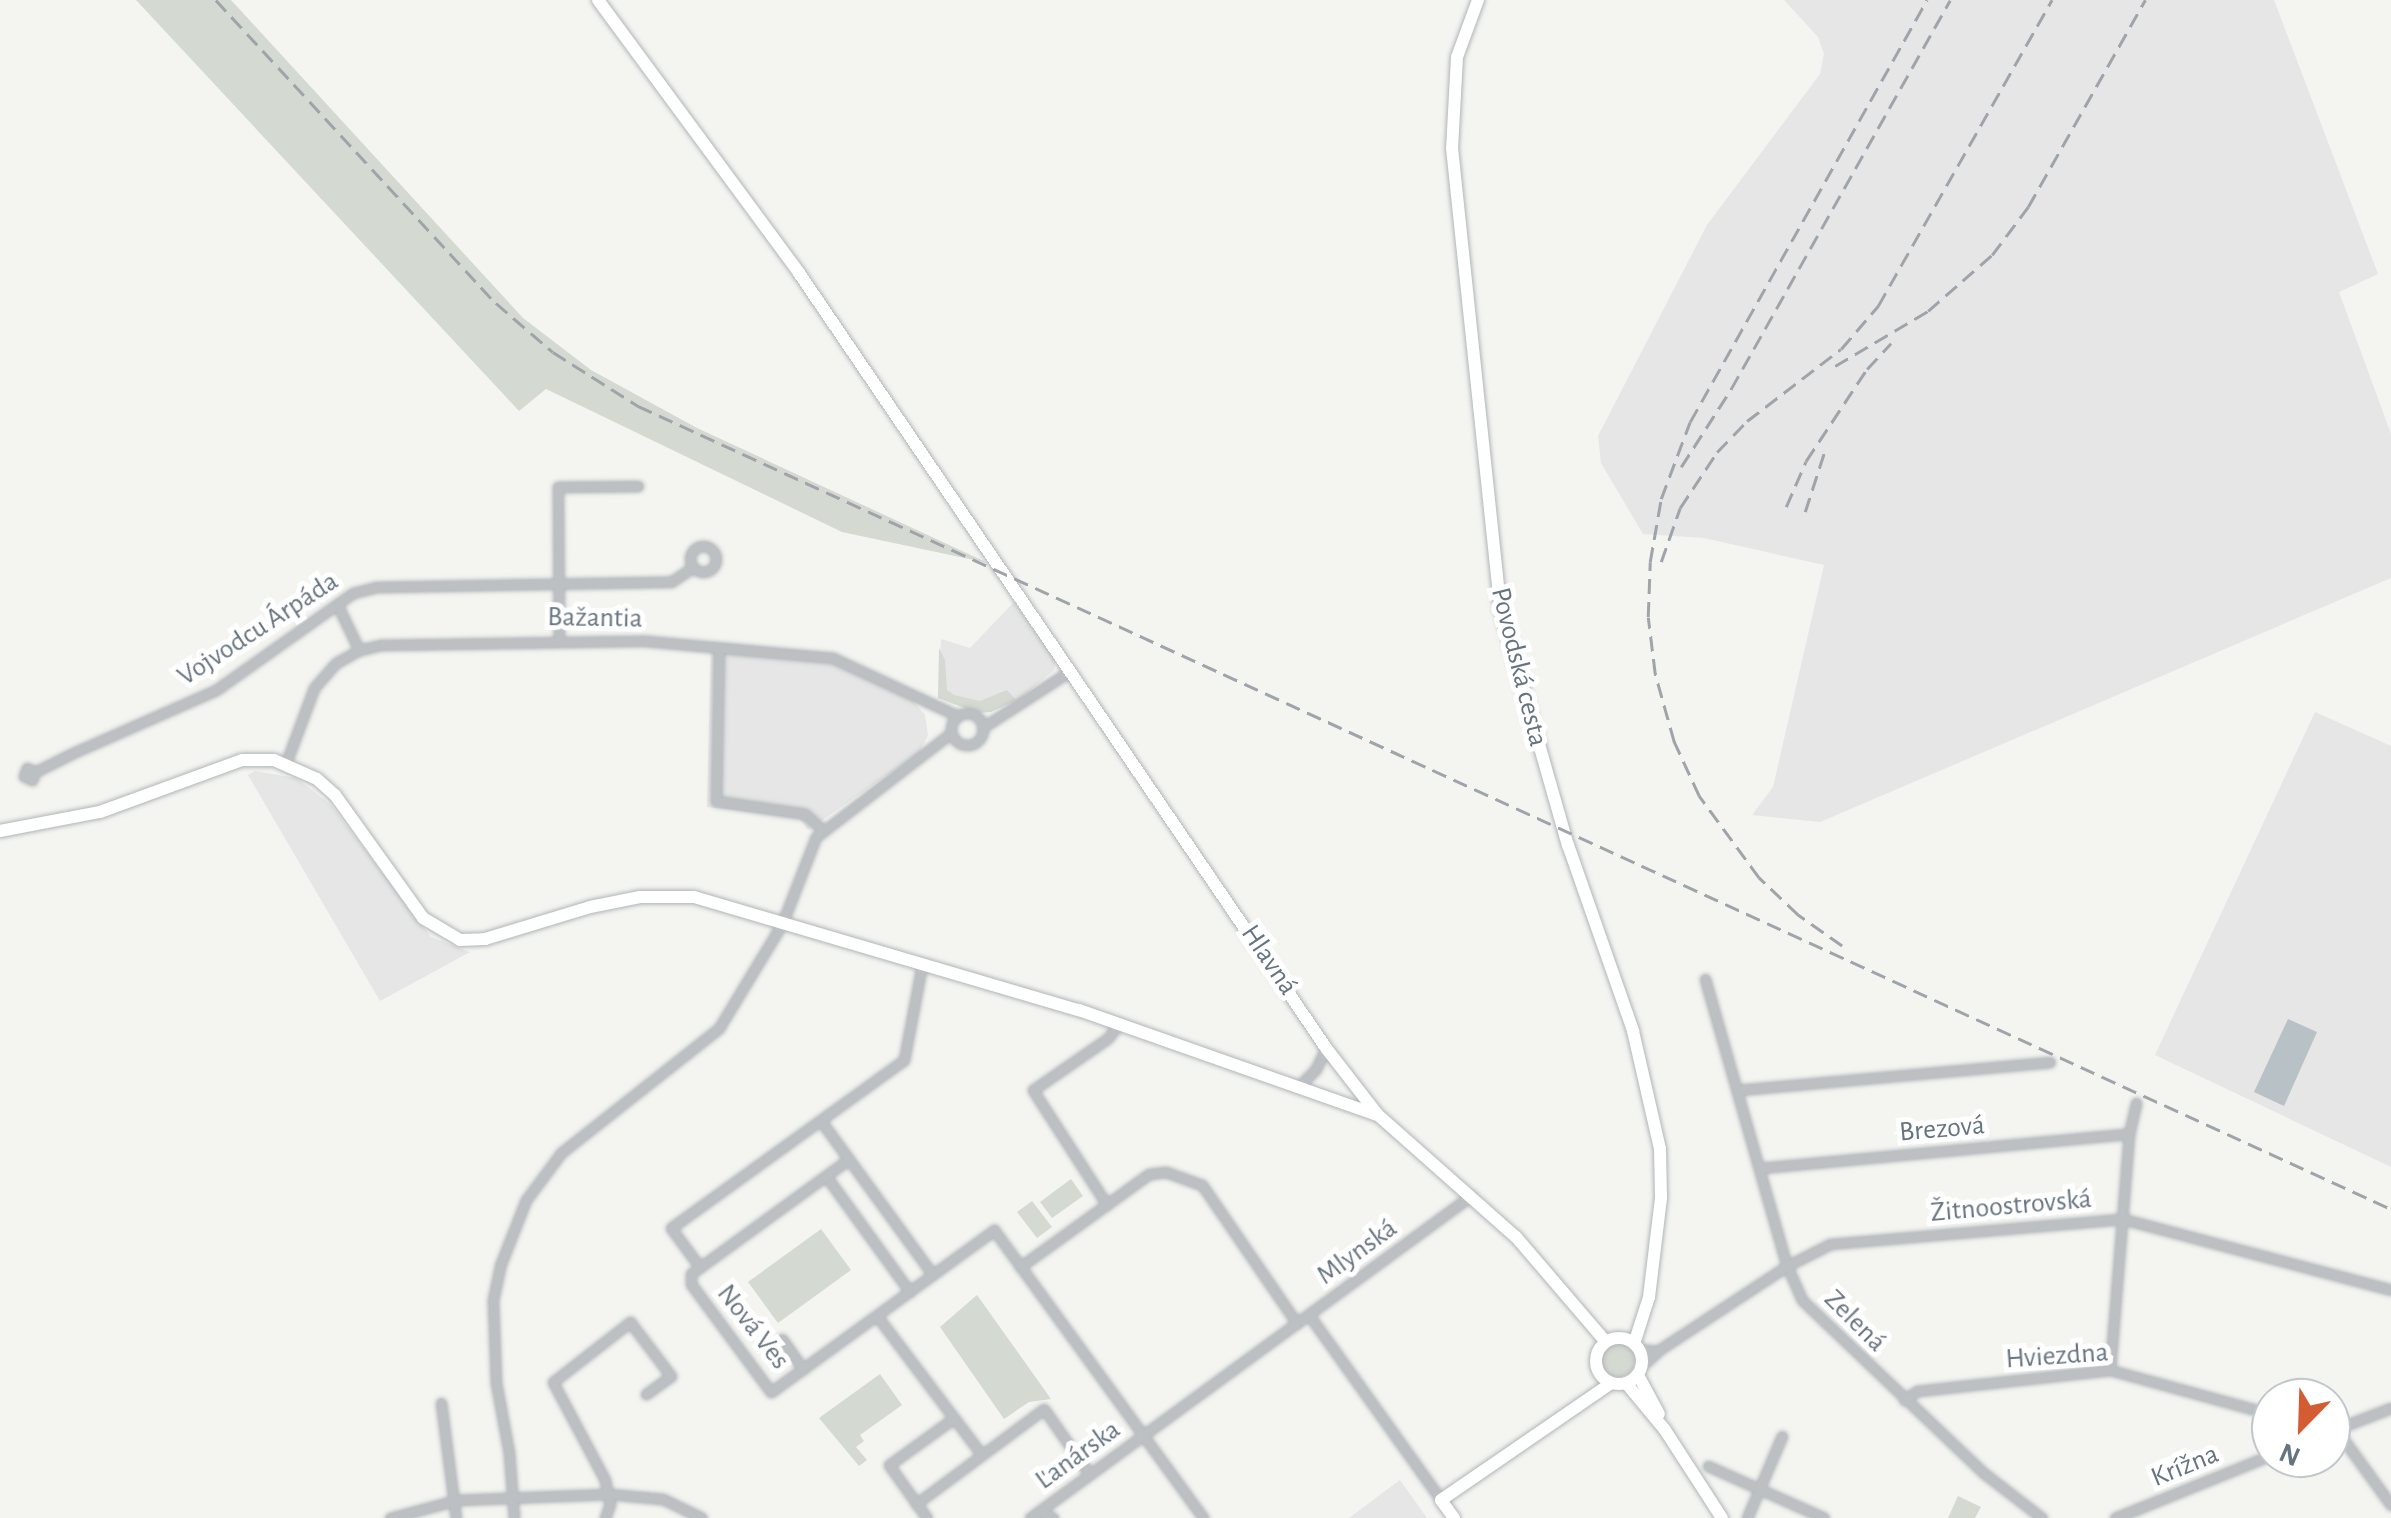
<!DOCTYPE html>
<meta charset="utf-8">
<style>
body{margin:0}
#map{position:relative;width:2391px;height:1518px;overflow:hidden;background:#f4f5f1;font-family:"Alegreya Sans",sans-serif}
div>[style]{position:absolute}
.built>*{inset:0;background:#e5e6e5}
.green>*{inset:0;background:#d4d9d1}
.round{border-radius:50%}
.water>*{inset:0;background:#b7c1c6}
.roads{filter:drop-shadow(0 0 2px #b1b5b9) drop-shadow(0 0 2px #b1b5b9)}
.street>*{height:9px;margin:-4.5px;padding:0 4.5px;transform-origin:4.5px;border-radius:4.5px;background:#bcc0c3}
.street>.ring{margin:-4.5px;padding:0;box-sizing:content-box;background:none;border:9px solid #bcc0c3;border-radius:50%}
.secondary>*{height:12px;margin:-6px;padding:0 6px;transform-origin:6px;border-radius:6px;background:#fff}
.secondary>.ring{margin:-6px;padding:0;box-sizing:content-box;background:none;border:12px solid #fff;border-radius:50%}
.rail>*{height:2.5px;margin-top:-1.25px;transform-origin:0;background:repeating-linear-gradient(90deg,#9ea4a9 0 15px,transparent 0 23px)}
span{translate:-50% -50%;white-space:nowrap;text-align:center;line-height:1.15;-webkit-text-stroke:10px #fff;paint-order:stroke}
.street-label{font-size:28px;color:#667480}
.north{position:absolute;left:2251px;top:1378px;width:100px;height:100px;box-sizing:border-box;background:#fff;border:2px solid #c2c7cc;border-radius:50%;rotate:203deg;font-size:28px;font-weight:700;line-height:40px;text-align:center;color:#667480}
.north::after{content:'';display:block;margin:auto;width:35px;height:45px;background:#d45c32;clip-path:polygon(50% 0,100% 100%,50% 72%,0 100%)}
</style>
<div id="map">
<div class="built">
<i style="clip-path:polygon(1784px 0,2274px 0,2378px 274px,2339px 292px,2391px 434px,2391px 578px,1820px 822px,1752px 815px,1773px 787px,1824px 565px,1704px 538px,1643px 534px,1601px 463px,1598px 436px,1707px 225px,1820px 74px,1824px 54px,1818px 37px)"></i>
<i style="clip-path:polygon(1014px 602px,1055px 660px,1054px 670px,1017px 701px,991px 712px,938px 698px,941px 639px,970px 648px)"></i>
<i style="clip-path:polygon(711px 642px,814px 652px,913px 701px,925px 715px,928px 735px,919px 753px,808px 830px,799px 818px,707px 807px)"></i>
<i style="clip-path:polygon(2315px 712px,2391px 746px,2391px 1167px,2155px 1055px)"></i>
<i style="clip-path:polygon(255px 771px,296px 778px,330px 804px,431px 937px,470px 952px,380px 1001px,248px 775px)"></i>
<i style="clip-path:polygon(1400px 1480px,1427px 1518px,1349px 1518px,1365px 1506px)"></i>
</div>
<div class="green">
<i style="clip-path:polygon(136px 0,231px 0,523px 318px,591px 370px,697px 428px,988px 563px,842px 532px,546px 389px,519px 411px)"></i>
<i style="clip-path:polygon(939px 648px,945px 660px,947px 690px,954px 695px,980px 701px,1007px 690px,1016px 700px,991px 712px,978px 713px,938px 698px)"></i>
<i style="clip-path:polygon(1071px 1179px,1083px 1196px,1052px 1218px,1040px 1202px)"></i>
<i style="clip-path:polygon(1032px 1201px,1052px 1227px,1037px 1238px,1017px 1212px)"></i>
<i style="clip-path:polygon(821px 1229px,851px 1270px,778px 1323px,748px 1282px)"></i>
<i style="clip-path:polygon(977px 1295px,1051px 1399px,1029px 1402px,1004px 1419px,940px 1327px)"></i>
<i class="round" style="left:1601px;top:1343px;width:34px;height:34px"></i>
<i style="clip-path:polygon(880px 1374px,902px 1405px,860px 1435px,864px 1441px,856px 1447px,867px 1460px,859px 1466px,819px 1418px)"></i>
<i style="clip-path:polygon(1958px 1496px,1981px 1507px,1975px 1518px,1948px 1518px)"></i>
</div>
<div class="water">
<i style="clip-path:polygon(2288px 1019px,2317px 1032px,2284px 1106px,2254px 1092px)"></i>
</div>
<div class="roads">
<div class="street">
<i class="ring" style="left:690px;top:546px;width:17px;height:17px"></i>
<i style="left:337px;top:604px;width:51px;rotate:64.4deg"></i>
<i style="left:559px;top:640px;width:153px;rotate:-90.4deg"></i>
<i style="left:558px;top:487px;width:80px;rotate:-0.7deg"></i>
<i style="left:719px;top:648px;width:153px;rotate:91.1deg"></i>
<i style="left:716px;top:801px;width:90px;rotate:8.3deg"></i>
<i style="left:805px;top:814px;width:24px;rotate:42deg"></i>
<i class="ring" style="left:951px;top:713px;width:23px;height:23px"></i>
<i style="left:982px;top:728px;width:105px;rotate:-32.9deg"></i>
<i style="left:286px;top:763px;width:80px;rotate:-69.5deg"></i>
<i style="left:314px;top:688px;width:33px;rotate:-49deg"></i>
<i style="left:336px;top:663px;width:26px;rotate:-29deg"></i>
<i style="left:359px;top:650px;width:23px;rotate:-13deg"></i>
<i style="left:381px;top:645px;width:265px;rotate:-0.9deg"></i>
<i style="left:646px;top:641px;width:188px;rotate:5.2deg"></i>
<i style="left:833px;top:658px;width:138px;rotate:24.9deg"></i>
<i style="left:35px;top:772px;width:9px;rotate:-153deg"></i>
<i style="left:27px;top:768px;width:9px;rotate:111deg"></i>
<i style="left:24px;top:776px;width:9px;rotate:27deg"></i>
<i style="left:32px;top:780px;width:9px;rotate:-69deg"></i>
<i style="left:35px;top:772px;width:42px;rotate:-26.6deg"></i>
<i style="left:73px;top:753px;width:156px;rotate:-23.8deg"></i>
<i style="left:216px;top:690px;width:168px;rotate:-35.3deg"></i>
<i style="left:353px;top:593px;width:25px;rotate:-14deg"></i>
<i style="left:377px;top:587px;width:294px;rotate:-1deg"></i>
<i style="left:671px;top:582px;width:27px;rotate:-34deg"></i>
<i style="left:1705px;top:979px;width:298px;rotate:74.1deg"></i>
<i style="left:1787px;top:1266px;width:37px;rotate:66deg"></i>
<i style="left:1802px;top:1300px;width:253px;rotate:43.6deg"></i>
<i style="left:1985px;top:1474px;width:72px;rotate:37.7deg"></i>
<i style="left:1298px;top:1087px;width:25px;rotate:-45deg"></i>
<i style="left:1316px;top:1069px;width:23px;rotate:-65deg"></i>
<i style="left:1737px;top:1090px;width:314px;rotate:-5.1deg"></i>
<i style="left:821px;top:1121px;width:190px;rotate:54deg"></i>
<i style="left:849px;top:1159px;width:195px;rotate:144deg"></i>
<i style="left:691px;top:1274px;width:10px;rotate:90deg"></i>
<i style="left:691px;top:1284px;width:134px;rotate:53.5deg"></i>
<i style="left:771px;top:1392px;width:276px;rotate:-36deg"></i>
<i style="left:994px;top:1230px;width:356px;rotate:54deg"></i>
<i style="left:1759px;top:1168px;width:372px;rotate:-5.3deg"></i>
<i style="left:826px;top:1176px;width:143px;rotate:54.1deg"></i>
<i style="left:1107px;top:1205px;width:137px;rotate:-122.8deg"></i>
<i style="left:1033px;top:1090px;width:91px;rotate:-34.7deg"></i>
<i style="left:1108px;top:1038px;width:18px;rotate:-52deg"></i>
<i style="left:699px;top:1266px;width:47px;rotate:-126.4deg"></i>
<i style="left:671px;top:1228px;width:287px;rotate:-35.8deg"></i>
<i style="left:904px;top:1060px;width:97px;rotate:-79.3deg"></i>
<i style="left:1020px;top:1267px;width:159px;rotate:-35.8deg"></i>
<i style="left:1149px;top:1174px;width:17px;rotate:-7deg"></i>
<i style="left:1166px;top:1172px;width:38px;rotate:20deg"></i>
<i style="left:1202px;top:1185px;width:168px;rotate:55.6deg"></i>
<i style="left:1309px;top:1315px;width:227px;rotate:54.5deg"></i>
<i style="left:877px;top:1316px;width:128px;rotate:53deg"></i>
<i style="left:954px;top:1418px;width:80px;rotate:144.1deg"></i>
<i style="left:889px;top:1465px;width:65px;rotate:54.4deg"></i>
<i style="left:782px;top:1339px;width:37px;rotate:55deg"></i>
<i style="left:1639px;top:1349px;width:17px;rotate:7deg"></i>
<i style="left:1641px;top:1367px;width:25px;rotate:-43deg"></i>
<i style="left:1659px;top:1350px;width:153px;rotate:-33.3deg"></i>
<i style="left:1787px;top:1266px;width:48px;rotate:-27.1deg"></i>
<i style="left:1830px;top:1244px;width:294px;rotate:-4.9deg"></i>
<i style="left:2123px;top:1219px;width:277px;rotate:14.8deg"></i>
<i style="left:2110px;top:1370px;width:237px;rotate:-85.4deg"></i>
<i style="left:2129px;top:1134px;width:32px;rotate:-77deg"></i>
<i style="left:1904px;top:1400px;width:16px;rotate:-35deg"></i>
<i style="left:1917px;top:1391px;width:194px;rotate:-6.2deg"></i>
<i style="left:2110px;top:1370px;width:167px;rotate:15.3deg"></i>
<i style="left:441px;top:1403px;width:116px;rotate:82.6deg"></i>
<i style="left:954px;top:1418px;width:46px;rotate:52.9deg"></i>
<i style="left:2331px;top:1431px;width:11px;rotate:27deg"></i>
<i style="left:2341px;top:1436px;width:85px;rotate:54.1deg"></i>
<i style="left:2331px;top:1431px;width:64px;rotate:-21deg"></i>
<i style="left:1708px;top:1466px;width:127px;rotate:24.1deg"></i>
<i style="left:916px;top:1504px;width:159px;rotate:-36.6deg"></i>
<i style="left:1044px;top:1409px;width:80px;rotate:55.1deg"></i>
<i style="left:1040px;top:1511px;width:15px;rotate:28deg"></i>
<i style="left:390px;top:1518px;width:69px;rotate:-15deg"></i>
<i style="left:457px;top:1500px;width:152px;rotate:-2.3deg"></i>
<i style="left:609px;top:1494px;width:54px;rotate:5.3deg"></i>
<i style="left:663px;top:1499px;width:43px;rotate:26deg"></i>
<i style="left:514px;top:1518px;width:65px;rotate:-94.4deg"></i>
<i style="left:509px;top:1453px;width:71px;rotate:-100.5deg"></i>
<i style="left:496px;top:1383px;width:83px;rotate:-92.1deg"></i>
<i style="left:493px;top:1300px;width:35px;rotate:-78deg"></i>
<i style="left:500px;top:1266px;width:71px;rotate:-68.5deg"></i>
<i style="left:526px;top:1200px;width:59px;rotate:-53.3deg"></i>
<i style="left:561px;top:1153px;width:201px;rotate:-38.3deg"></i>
<i style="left:719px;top:1028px;width:122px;rotate:-58.8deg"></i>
<i style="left:782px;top:924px;width:93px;rotate:-68.7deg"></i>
<i style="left:816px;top:837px;width:170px;rotate:-37.6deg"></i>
<i style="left:605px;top:1518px;width:15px;rotate:-70deg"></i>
<i style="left:610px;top:1504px;width:25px;rotate:-102deg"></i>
<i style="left:605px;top:1480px;width:111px;rotate:-118deg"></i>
<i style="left:553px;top:1382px;width:98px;rotate:-37.9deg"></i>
<i style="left:630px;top:1322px;width:68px;rotate:52.8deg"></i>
<i style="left:671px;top:1376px;width:31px;rotate:144deg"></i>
<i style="left:1030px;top:1518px;width:547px;rotate:-36.16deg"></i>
<i style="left:1747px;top:1518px;width:89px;rotate:-66.9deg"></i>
<i style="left:2115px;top:1518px;width:168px;rotate:-22deg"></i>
</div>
<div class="secondary">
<i style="left:598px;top:0;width:339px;rotate:53.6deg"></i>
<i style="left:799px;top:273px;width:937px;rotate:55.78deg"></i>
<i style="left:1326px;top:1048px;width:85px;rotate:52.2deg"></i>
<i style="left:1378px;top:1115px;width:184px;rotate:41.5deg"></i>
<i style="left:1516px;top:1237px;width:138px;rotate:49.4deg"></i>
<i style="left:1478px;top:0;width:61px;rotate:110.2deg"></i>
<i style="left:1457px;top:57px;width:91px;rotate:93.1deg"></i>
<i style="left:1452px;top:148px;width:462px;rotate:84deg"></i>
<i style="left:1500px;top:607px;width:248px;rotate:74.1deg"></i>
<i style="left:1568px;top:845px;width:197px;rotate:70.7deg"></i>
<i style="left:1633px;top:1031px;width:121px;rotate:77.1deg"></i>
<i style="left:1660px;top:1149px;width:49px;rotate:88.8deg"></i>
<i style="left:1661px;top:1198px;width:100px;rotate:96.9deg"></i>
<i style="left:1649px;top:1297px;width:49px;rotate:107.7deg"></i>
<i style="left:0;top:831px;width:102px;rotate:-10.8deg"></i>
<i style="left:100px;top:812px;width:151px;rotate:-20.1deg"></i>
<i style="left:242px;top:760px;width:32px"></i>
<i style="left:274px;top:760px;width:47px;rotate:23.8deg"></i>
<i style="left:317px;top:779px;width:24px;rotate:42deg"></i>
<i style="left:335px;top:795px;width:151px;rotate:54.4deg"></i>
<i style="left:423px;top:918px;width:43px;rotate:30.7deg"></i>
<i style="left:460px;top:940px;width:25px;rotate:-2deg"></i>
<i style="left:485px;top:939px;width:110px;rotate:-16.9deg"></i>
<i style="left:590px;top:907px;width:51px;rotate:-11.3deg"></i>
<i style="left:640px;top:897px;width:54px"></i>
<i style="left:694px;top:897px;width:401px;rotate:16.4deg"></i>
<i style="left:1079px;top:1010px;width:314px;rotate:19.4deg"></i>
<i class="ring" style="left:1596px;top:1338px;width:34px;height:34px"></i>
<i style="left:1638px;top:1375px;width:44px;rotate:61.7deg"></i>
<i style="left:1626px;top:1383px;width:61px;rotate:50.3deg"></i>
<i style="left:1665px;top:1430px;width:105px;rotate:57.1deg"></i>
<i style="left:1454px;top:1518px;width:22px;rotate:-126deg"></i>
<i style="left:1441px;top:1500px;width:206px;rotate:-34.5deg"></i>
</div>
</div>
<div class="rail">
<i style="left:216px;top:0;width:413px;rotate:47.3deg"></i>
<i style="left:496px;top:303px;width:75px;rotate:40.7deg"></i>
<i style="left:553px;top:352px;width:101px;rotate:32.4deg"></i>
<i style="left:638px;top:406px;width:1928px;rotate:24.61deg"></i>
<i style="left:1835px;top:366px;width:108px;rotate:-30.6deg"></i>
<i style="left:1928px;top:311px;width:85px;rotate:-41.2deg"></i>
<i style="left:1992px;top:255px;width:60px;rotate:-53.1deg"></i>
<i style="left:2028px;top:207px;width:238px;rotate:-60.5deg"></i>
<i style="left:1681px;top:467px;width:93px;rotate:-57.3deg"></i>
<i style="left:1731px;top:389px;width:446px;rotate:-60.6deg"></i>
<i style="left:1786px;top:507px;width:50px;rotate:-66.5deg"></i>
<i style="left:1806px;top:461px;width:110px;rotate:-56.5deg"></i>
<i style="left:1867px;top:369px;width:35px;rotate:-47deg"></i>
<i style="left:1805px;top:512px;width:65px;rotate:-72.1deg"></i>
<i style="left:1661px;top:562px;width:57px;rotate:-70.6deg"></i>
<i style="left:1680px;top:508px;width:67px;rotate:-56.5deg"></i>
<i style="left:1717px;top:452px;width:43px;rotate:-45.9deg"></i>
<i style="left:1747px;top:421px;width:118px;rotate:-37.5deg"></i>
<i style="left:1841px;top:349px;width:57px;rotate:-49.3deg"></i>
<i style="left:1878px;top:306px;width:352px;rotate:-60.4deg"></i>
<i style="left:1842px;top:946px;width:54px;rotate:-144.8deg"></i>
<i style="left:1798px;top:915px;width:54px;rotate:-136.5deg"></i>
<i style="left:1759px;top:878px;width:102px;rotate:-126.2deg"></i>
<i style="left:1699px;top:796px;width:60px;rotate:-114.8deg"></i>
<i style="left:1674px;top:742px;width:71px;rotate:-105.6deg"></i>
<i style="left:1655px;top:674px;width:57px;rotate:-97deg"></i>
<i style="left:1648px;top:617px;width:55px;rotate:-87.9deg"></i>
<i style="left:1650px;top:562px;width:64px;rotate:-80.1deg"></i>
<i style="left:1661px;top:499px;width:82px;rotate:-69.4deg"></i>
<i style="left:1690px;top:422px;width:484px;rotate:-60.7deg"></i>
</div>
<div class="street-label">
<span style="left:595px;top:618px;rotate:1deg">Bažantia</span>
<span style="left:258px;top:629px;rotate:-33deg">Vojvodcu Árpáda</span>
<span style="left:1519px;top:667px;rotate:76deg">Povodská cesta</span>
<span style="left:1269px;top:960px;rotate:56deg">Hlavná</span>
<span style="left:1942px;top:1129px;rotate:-5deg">Brezová</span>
<span style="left:2011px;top:1206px;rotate:-5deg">Žitnoostrovská</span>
<span style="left:1357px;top:1252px;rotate:-36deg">Mlynská</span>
<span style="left:1855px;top:1321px;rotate:45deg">Zelená</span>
<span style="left:753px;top:1327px;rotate:52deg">Nová Ves</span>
<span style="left:2057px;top:1356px;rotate:-4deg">Hviezdna</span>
<span style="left:1078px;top:1455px;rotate:-36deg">Ľanárska</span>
<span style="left:2185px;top:1466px;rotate:-22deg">Krížna</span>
</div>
<div class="north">N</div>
</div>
